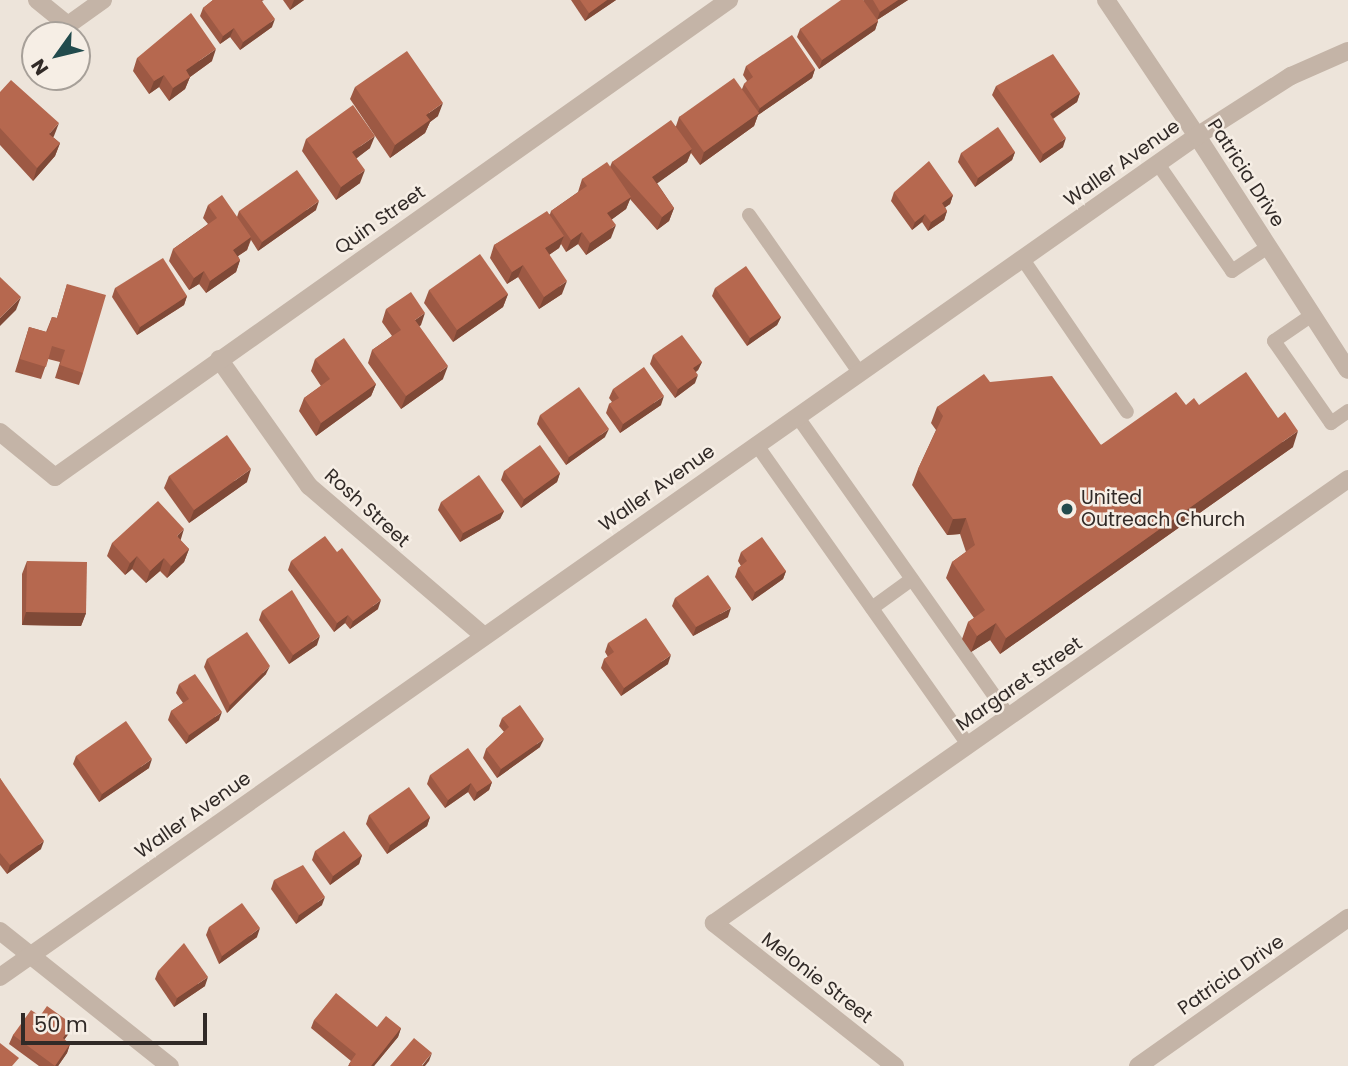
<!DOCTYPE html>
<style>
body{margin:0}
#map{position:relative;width:1348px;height:1066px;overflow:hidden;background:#ede4da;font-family:Poppins,sans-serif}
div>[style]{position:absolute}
.service>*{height:14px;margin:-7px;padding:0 7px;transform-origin:7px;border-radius:7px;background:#c4b4a7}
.minor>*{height:18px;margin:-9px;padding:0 9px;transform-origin:9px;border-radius:9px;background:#c4b4a7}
.tertiary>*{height:18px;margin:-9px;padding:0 9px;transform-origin:9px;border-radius:9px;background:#c4b4a7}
.wall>*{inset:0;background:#9d5944}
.shaded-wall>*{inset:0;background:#7f4937}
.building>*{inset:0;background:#b6684f}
.dots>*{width:19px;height:19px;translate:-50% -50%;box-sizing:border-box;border:4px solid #f6eee5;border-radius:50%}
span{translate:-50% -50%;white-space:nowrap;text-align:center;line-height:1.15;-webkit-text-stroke:5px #f6eee5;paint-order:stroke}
.street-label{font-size:19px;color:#312a27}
.poi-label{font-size:19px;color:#312a27}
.left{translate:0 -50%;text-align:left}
.north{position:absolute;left:21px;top:21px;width:70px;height:70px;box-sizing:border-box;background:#f6eee5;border:2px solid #a7a099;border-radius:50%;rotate:236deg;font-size:19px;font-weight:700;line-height:28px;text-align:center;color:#312a27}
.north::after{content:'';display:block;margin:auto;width:24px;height:32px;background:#224b4d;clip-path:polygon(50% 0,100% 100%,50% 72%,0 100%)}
.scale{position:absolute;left:21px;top:1013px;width:186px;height:32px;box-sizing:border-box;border:4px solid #312a27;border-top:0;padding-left:9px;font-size:21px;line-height:24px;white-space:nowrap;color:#312a27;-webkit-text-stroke:5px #f6eee5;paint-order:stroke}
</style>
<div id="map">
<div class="service">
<i style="left:1158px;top:164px;width:130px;rotate:55.3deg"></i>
<i style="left:1232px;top:271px;width:43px;rotate:-33.7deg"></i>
<i style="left:749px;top:215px;width:192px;rotate:55deg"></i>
<i style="left:1022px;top:258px;width:186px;rotate:55.7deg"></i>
<i style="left:1312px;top:315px;width:46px;rotate:145.6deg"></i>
<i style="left:1274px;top:341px;width:100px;rotate:55.2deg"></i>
<i style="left:1331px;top:423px;width:21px;rotate:-35deg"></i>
<i style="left:797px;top:416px;width:367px;rotate:54.8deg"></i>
<i style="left:756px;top:444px;width:368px;rotate:54.8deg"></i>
<i style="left:872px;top:608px;width:49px;rotate:-35.9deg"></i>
</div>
<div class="minor">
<i style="left:37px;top:0;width:40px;rotate:39deg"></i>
<i style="left:68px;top:25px;width:43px;rotate:-35.5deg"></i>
<i style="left:1197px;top:136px;width:278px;rotate:57.2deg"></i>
<i style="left:219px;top:359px;width:156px;rotate:54.7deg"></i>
<i style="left:309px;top:486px;width:229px;rotate:40.6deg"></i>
<i style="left:0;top:432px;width:71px;rotate:39.3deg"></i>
<i style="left:55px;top:477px;width:826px;rotate:-35.29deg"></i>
<i style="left:0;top:931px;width:217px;rotate:38.5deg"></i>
<i style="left:895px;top:1066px;width:231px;rotate:-141.7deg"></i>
<i style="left:714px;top:923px;width:774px;rotate:-35deg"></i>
<i style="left:1138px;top:1066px;width:257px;rotate:-35.2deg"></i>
</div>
<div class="tertiary">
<i style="left:1106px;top:0;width:164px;rotate:56.2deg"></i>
<i style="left:0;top:977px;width:1463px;rotate:-35.09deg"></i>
<i style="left:1197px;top:136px;width:112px;rotate:-32.6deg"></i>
<i style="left:1291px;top:76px;width:62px;rotate:-23.7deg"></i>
</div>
<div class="wall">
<i style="clip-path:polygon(213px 0,264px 0,262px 1px,272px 27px,240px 50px,230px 37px,220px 44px,200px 16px,203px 8px)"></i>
<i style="clip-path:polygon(283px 0,304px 0,290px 10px)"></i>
<i style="clip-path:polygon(571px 0,616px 0,585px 21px)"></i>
<i style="clip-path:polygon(864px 0,908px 0,877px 20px,878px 21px,875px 30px,819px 69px,797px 37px,800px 29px)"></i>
<i style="clip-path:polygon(137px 58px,212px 61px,190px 77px,185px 89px,169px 101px,159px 87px,149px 94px,133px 71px)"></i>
<i style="clip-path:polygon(746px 66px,815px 69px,812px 78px,758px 115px,754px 126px,700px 165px,691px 153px,687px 162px,657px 183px,674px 208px,669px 221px,657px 230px,630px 199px,626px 209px,612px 219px,611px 238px,586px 255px,578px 244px,566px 252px,561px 244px,559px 248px,549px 255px,562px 294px,539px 309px,518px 277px,507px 284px,490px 258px,494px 245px,550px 214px,551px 211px,578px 192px,582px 179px,610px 167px,612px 162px,676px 126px,679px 117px,742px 89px,744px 84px,747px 81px,743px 75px)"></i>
<i style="clip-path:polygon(996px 86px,1080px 93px,1077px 102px,1053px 119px,1063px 147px,1040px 163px,992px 95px)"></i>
<i style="clip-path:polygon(355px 87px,438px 116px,430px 122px,425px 133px,390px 158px,350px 99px)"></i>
<i style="clip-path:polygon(0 92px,54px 136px,53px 137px,60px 143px,55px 156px,33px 181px,0 145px)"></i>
<i style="clip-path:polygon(306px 139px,370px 148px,356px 158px,360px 183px,336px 200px,302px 151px)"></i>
<i style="clip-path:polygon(1015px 152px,1012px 160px,975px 187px,958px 162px,961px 153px)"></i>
<i style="clip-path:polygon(894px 192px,953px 195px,950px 204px,945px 207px,947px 211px,944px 220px,928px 231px,922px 222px,912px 230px,891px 201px)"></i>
<i style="clip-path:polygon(208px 205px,237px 217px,239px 211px,316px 210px,258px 251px,251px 240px,247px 250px,238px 256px,240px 260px,236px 272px,206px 293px,199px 284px,189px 290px,169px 261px,173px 249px,208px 224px,203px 218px)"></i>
<i style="clip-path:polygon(67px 284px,83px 373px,79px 385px,55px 378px,60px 362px,48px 359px,41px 379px,15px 372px,29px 327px,46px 332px,52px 317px,57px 318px)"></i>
<i style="clip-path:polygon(115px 288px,187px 296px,184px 305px,137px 335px,112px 297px)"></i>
<i style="clip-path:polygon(715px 288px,781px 317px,777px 325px,747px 346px,712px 296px)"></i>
<i style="clip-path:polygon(429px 290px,508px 294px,503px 307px,453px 342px,424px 303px)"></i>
<i style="clip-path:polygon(386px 309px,421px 325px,419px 326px,443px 379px,401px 409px,368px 363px,372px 350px,392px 336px,382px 322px)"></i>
<i style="clip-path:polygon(653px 355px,702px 362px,698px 370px,696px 372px,695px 383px,675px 398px,650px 364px)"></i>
<i style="clip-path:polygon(315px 359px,376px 384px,371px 396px,316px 436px,299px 411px,304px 398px,321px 386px,311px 371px)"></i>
<i style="clip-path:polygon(990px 382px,1101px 445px,1186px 405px,1199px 405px,1293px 447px,1000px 654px,990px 640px,971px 652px,962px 639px,968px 622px,974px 618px,946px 578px,952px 562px,966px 552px,960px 534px,947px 535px,912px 485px,918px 469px,936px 430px,931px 423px,937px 407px)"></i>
<i style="clip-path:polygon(613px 389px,661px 405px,620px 433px,606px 413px,609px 404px,612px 402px,609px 398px)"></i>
<i style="clip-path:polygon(540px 415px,605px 437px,566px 465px,537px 424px)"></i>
<i style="clip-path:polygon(504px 471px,560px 473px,557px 482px,521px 508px,501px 480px)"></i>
<i style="clip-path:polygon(169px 476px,247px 482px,189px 523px,164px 488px)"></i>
<i style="clip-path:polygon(441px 502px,504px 511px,500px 519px,460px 542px,438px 510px)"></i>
<i style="clip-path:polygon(180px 540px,189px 549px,184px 562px,167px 578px,160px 571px,146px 583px,132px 569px,125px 575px,107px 556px,112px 543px)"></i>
<i style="clip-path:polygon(741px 552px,786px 571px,783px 579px,752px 601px,735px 577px,738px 568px,741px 566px,738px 561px)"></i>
<i style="clip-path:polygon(27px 561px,86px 613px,81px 626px,22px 625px,22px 574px)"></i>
<i style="clip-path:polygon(291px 561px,378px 609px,350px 629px,345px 623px,334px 632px,288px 570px)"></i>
<i style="clip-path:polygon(675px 598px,728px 617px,693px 636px,672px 606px)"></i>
<i style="clip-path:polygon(262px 611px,317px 645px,289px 664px,259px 620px)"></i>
<i style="clip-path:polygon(608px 643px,668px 664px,621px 696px,601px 668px,604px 659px,608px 657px,605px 652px)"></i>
<i style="clip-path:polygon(207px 659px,266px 674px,227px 713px,204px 667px)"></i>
<i style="clip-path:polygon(179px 684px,219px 720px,186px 744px,168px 720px,171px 711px,183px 703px,176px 693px)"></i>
<i style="clip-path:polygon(502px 718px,540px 747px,497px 778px,483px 758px,486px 749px,504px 732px,499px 726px)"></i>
<i style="clip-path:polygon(76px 756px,149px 768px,99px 802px,73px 764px)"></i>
<i style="clip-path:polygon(430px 775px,492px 782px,489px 790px,474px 801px,468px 792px,445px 808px,427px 784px)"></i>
<i style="clip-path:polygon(0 778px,41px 849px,7px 874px,0 865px)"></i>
<i style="clip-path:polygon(369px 815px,430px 817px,427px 826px,387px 854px,366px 824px)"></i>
<i style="clip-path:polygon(315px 851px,362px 855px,359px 864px,330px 885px,312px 860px)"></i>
<i style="clip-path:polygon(274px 880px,322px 905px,296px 924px,271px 889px)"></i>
<i style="clip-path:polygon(209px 927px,257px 937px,219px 964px,206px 935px)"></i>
<i style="clip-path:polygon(158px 971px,205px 986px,174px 1007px,155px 979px)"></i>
<i style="clip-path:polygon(40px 1016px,69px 1033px,64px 1040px,70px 1044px,67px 1053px,58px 1066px,39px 1066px,9px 1044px,13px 1035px)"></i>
<i style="clip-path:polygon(314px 1020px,377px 1027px,401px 1028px,398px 1037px,374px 1066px,348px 1066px,351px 1061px,311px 1028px)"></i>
</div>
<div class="shaded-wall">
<i style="clip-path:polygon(294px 0,304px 0,290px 10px)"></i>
<i style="clip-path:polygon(607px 0,616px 0,585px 21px,589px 13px)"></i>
<i style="clip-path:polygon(898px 0,908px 0,877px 20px,880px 12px)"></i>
<i style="clip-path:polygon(275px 19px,272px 27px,240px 50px,243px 42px)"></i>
<i style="clip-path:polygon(878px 21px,875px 30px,819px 69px,822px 60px)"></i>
<i style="clip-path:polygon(234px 28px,230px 37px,220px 44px,223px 36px)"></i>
<i style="clip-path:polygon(216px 49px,212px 61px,190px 77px,185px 89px,169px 101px,173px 88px,186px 70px)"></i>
<i style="clip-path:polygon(815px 69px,812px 78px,758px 115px,754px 126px,700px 165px,704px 152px,757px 114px,760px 108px)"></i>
<i style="clip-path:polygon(164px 75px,159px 87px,149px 94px,154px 81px)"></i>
<i style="clip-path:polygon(1080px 93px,1077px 102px,1046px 123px,1050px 114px)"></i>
<i style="clip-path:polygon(443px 103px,438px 116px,430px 122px,425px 133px,390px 158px,395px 145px,426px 115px)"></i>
<i style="clip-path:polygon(59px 123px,54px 136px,44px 146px,49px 134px)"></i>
<i style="clip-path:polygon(375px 136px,370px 148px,348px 165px,352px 152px)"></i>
<i style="clip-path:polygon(1066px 138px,1063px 147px,1040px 163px,1043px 154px)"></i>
<i style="clip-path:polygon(60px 143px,55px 156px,33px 181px,37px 168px)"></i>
<i style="clip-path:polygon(692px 149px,687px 162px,648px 190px,652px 177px)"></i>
<i style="clip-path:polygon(1015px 152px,1012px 160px,975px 187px,978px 178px)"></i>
<i style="clip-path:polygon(365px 170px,360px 183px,336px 200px,341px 187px)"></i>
<i style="clip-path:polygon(953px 195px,950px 204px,939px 212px,942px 203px)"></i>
<i style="clip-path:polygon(631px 197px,626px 209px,603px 226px,607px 213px)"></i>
<i style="clip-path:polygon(319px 201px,316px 210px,258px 251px,262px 242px)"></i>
<i style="clip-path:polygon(674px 208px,669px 221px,657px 230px,662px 217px)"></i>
<i style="clip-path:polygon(947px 211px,944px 220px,928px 231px,931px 222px)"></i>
<i style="clip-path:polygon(925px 214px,922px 222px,912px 230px,915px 222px)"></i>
<i style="clip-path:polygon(616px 225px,611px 238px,586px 255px,590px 243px)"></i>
<i style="clip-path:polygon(582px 232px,578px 244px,566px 252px,571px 240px)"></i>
<i style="clip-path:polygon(564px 236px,559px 248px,540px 261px,545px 248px)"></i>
<i style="clip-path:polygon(251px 237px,247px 250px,229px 262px,233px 250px)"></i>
<i style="clip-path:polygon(240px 260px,236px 272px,206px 293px,210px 281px)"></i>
<i style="clip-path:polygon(523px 265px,518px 277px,507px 284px,512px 272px)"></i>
<i style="clip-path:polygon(204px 271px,199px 284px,189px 290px,194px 278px)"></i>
<i style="clip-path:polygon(567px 281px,562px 294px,539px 309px,544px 297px)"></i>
<i style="clip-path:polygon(508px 294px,503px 307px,453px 342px,457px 330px)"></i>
<i style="clip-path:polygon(187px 296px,184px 305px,137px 335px,140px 327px)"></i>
<i style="clip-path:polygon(21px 297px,16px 310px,0 326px,0 318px)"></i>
<i style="clip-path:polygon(425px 313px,421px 325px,410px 333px,415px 320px)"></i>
<i style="clip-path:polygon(781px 317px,777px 325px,747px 346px,750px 338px)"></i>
<i style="clip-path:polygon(702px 362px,698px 370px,690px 376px,693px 368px)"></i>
<i style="clip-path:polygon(448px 366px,443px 379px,401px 409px,406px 396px)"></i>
<i style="clip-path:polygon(698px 375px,695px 383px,675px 398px,678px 389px)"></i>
<i style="clip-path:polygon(376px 384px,371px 396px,316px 436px,321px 423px)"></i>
<i style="clip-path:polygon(664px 396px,661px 405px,620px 433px,623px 424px)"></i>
<i style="clip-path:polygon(609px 429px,605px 437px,566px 465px,569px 457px)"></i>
<i style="clip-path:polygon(1298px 431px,1293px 447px,1000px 654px,1006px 638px)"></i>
<i style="clip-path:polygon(251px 469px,247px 482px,189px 523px,194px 510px)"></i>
<i style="clip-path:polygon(560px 473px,557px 482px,521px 508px,524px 499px)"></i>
<i style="clip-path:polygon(504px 511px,500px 519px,460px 542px,463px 533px)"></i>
<i style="clip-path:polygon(966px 518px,960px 534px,947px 535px,953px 519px)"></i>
<i style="clip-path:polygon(184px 529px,180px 542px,177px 536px)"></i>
<i style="clip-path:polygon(189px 549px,184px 562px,167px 578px,171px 566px)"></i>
<i style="clip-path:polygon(137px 556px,132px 569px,125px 575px,130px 563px)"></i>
<i style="clip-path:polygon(164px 558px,160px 571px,146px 583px,150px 571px)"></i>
<i style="clip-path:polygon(786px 571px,783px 579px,752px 601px,755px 592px)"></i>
<i style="clip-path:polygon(381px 600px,378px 609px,350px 629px,353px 621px)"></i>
<i style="clip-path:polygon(731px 608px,728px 617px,693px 636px,696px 627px)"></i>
<i style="clip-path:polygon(26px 612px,86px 613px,81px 626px,22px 625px)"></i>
<i style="clip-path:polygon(348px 615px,345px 623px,334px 632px,337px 623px)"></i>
<i style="clip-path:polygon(996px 623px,990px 640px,971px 652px,977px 636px)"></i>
<i style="clip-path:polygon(320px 636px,317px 645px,289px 664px,293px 655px)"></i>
<i style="clip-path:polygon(671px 655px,668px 664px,621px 696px,624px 688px)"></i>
<i style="clip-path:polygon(270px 666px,266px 674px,227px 713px,230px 705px)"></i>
<i style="clip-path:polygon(222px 712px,219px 720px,186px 744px,189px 735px)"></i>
<i style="clip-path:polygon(544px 739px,540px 747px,497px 778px,501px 769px)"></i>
<i style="clip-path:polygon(152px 759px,149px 768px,99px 802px,102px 794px)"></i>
<i style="clip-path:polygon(492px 782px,489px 790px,474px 801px,477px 792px)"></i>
<i style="clip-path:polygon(471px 783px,468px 792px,445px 808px,448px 800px)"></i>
<i style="clip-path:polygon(430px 817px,427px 826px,387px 854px,390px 845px)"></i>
<i style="clip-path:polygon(44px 841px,41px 849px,7px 874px,10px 865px)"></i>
<i style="clip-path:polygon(362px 855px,359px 864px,330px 885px,333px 876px)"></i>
<i style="clip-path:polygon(325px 897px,322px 905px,296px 924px,299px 915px)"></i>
<i style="clip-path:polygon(260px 928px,257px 937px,219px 964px,222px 956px)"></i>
<i style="clip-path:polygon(208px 977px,205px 986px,174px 1007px,177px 998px)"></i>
<i style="clip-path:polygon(72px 1024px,69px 1033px,59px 1047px,63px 1038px)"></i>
<i style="clip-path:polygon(401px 1028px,398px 1037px,374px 1066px,371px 1066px)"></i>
<i style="clip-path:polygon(70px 1044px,67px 1053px,58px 1066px,55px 1066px)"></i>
<i style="clip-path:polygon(432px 1053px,429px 1061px,425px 1066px,422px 1066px)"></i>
</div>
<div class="building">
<i style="clip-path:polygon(213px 0,261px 0,275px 19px,243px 42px,234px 28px,223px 36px,203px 8px)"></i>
<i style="clip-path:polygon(580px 0,607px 0,589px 13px)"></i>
<i style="clip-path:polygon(841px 0,863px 0,878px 21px,822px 60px,800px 29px)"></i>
<i style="clip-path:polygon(873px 0,898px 0,880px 12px)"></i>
<i style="clip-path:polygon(191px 13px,216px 49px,186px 70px,190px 77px,173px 88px,164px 75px,154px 81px,137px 58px)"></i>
<i style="clip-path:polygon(792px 35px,815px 69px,760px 108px,744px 84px,753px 77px,746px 66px)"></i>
<i style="clip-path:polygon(407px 51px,443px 103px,426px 115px,430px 120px,395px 145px,355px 87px)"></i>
<i style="clip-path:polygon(1053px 54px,1080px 93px,1050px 114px,1066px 138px,1043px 154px,996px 86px)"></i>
<i style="clip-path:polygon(734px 78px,759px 113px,704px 152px,679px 117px)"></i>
<i style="clip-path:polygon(11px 80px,59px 123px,49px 134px,60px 143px,37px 168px,0 128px,0 92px)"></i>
<i style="clip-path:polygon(353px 105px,375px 136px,352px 152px,365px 170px,341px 187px,306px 139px)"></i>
<i style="clip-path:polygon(671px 120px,692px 149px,652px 177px,674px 208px,662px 217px,612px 162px)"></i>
<i style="clip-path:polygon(998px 127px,1015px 152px,978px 178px,961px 153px)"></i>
<i style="clip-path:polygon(929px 161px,953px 195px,942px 203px,947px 211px,931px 222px,925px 214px,915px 222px,894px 192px)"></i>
<i style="clip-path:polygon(607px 162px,631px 197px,607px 213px,616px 225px,590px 243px,582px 232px,571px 240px,551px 211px,587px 186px,582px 179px)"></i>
<i style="clip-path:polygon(297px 170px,319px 201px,262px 242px,239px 211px)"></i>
<i style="clip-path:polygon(222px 195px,251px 237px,233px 250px,240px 260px,210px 281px,204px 271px,194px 278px,173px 249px,217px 218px,208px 205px)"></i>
<i style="clip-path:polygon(547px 211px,564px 236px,545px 248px,567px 281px,544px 297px,523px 265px,512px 272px,494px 245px)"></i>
<i style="clip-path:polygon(480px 254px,508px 294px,457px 330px,429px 290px)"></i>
<i style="clip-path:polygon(163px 258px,187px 296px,140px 327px,115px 288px)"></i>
<i style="clip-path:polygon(746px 266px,781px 317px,750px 338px,715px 288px)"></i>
<i style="clip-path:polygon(0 277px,21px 297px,0 318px)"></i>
<i style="clip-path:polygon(67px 284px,106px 295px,83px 373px,60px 365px,65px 350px,52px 346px,46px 367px,20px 359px,29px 327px,47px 332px,52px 317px,57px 318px)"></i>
<i style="clip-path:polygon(411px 292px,425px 313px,415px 320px,448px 366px,406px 396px,372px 350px,401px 330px,386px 309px)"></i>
<i style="clip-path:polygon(682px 335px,702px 362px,693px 368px,698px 375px,678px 389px,653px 355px)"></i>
<i style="clip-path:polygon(344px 338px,376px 384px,321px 423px,304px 398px,330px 379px,315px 359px)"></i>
<i style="clip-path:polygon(644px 367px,664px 396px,623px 424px,609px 404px,619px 398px,613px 389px)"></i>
<i style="clip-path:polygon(1246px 372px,1278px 418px,1285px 412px,1298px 431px,1006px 638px,996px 623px,977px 636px,968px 622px,985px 610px,952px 562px,975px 545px,966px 518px,953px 519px,918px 469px,943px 416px,937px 407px,984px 374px,990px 382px,1052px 376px,1101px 445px,1176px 392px,1186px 405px,1194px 398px,1199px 405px)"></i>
<i style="clip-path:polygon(579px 387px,609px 429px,569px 457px,540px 415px)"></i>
<i style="clip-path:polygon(227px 435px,251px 469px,194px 510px,169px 476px)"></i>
<i style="clip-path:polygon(540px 445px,560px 473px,524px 499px,504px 471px)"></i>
<i style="clip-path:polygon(479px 475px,504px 511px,463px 533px,441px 502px)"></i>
<i style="clip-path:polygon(158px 501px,184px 529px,177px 536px,189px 549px,171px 566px,164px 558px,150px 571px,137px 556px,130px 563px,112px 543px)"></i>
<i style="clip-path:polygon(325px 536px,337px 552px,342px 548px,381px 600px,353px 621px,348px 615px,337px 623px,291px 561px)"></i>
<i style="clip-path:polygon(762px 537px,786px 571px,755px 592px,738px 568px,747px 561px,741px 552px)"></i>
<i style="clip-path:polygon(27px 561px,87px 562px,86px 613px,26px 612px)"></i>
<i style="clip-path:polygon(708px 575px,731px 608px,696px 627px,675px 598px)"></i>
<i style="clip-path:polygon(292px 590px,320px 636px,293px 655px,262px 611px)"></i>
<i style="clip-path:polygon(646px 618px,671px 655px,624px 688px,604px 659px,614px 652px,608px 643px)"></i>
<i style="clip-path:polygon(247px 632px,270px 666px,230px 705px,207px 659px)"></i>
<i style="clip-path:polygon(195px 674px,222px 712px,189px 735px,171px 711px,189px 699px,179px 684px)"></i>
<i style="clip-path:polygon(520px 705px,544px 739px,501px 769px,486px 749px,509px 727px,502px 718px)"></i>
<i style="clip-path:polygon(126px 721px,152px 759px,102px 794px,76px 756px)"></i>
<i style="clip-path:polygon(468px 748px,492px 782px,477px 792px,471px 783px,448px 800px,430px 775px)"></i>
<i style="clip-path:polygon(0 778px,44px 841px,10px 865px,0 853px)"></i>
<i style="clip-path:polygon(409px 787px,430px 817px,390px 845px,369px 815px)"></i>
<i style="clip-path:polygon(344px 831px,362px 855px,333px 876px,315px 851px)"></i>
<i style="clip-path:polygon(303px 865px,325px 897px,299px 915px,274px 880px)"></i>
<i style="clip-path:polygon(242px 903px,260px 928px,222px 956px,209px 927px)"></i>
<i style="clip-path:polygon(184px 943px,208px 977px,177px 998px,158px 971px)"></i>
<i style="clip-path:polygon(336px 993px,377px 1027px,386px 1016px,401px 1028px,371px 1066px,351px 1066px,349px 1064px,356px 1054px,314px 1020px)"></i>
<i style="clip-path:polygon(47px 1006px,72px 1024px,63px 1038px,70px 1044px,55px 1066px,13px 1035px,31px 1010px,40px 1016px)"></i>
<i style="clip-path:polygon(414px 1038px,432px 1053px,422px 1065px,423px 1066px,390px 1066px)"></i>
<i style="clip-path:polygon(0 1043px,19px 1058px,12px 1066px,0 1066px)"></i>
</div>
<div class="dots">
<i style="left:1067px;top:509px;background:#224b4d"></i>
</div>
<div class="street-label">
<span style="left:1122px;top:163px;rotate:-35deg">Waller Avenue</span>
<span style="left:1246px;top:173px;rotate:57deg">Patricia Drive</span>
<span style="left:380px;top:220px;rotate:-35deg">Quin Street</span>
<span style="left:657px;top:488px;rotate:-35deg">Waller Avenue</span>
<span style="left:367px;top:508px;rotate:42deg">Rosh Street</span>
<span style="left:1019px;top:684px;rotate:-35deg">Margaret Street</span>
<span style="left:193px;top:815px;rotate:-35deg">Waller Avenue</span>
<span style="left:1231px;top:975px;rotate:-35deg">Patricia Drive</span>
<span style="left:817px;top:978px;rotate:38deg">Melonie Street</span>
</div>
<div class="poi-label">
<span class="left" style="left:1081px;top:509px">United<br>Outreach Church</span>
</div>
<div class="north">N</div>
<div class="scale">50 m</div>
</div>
